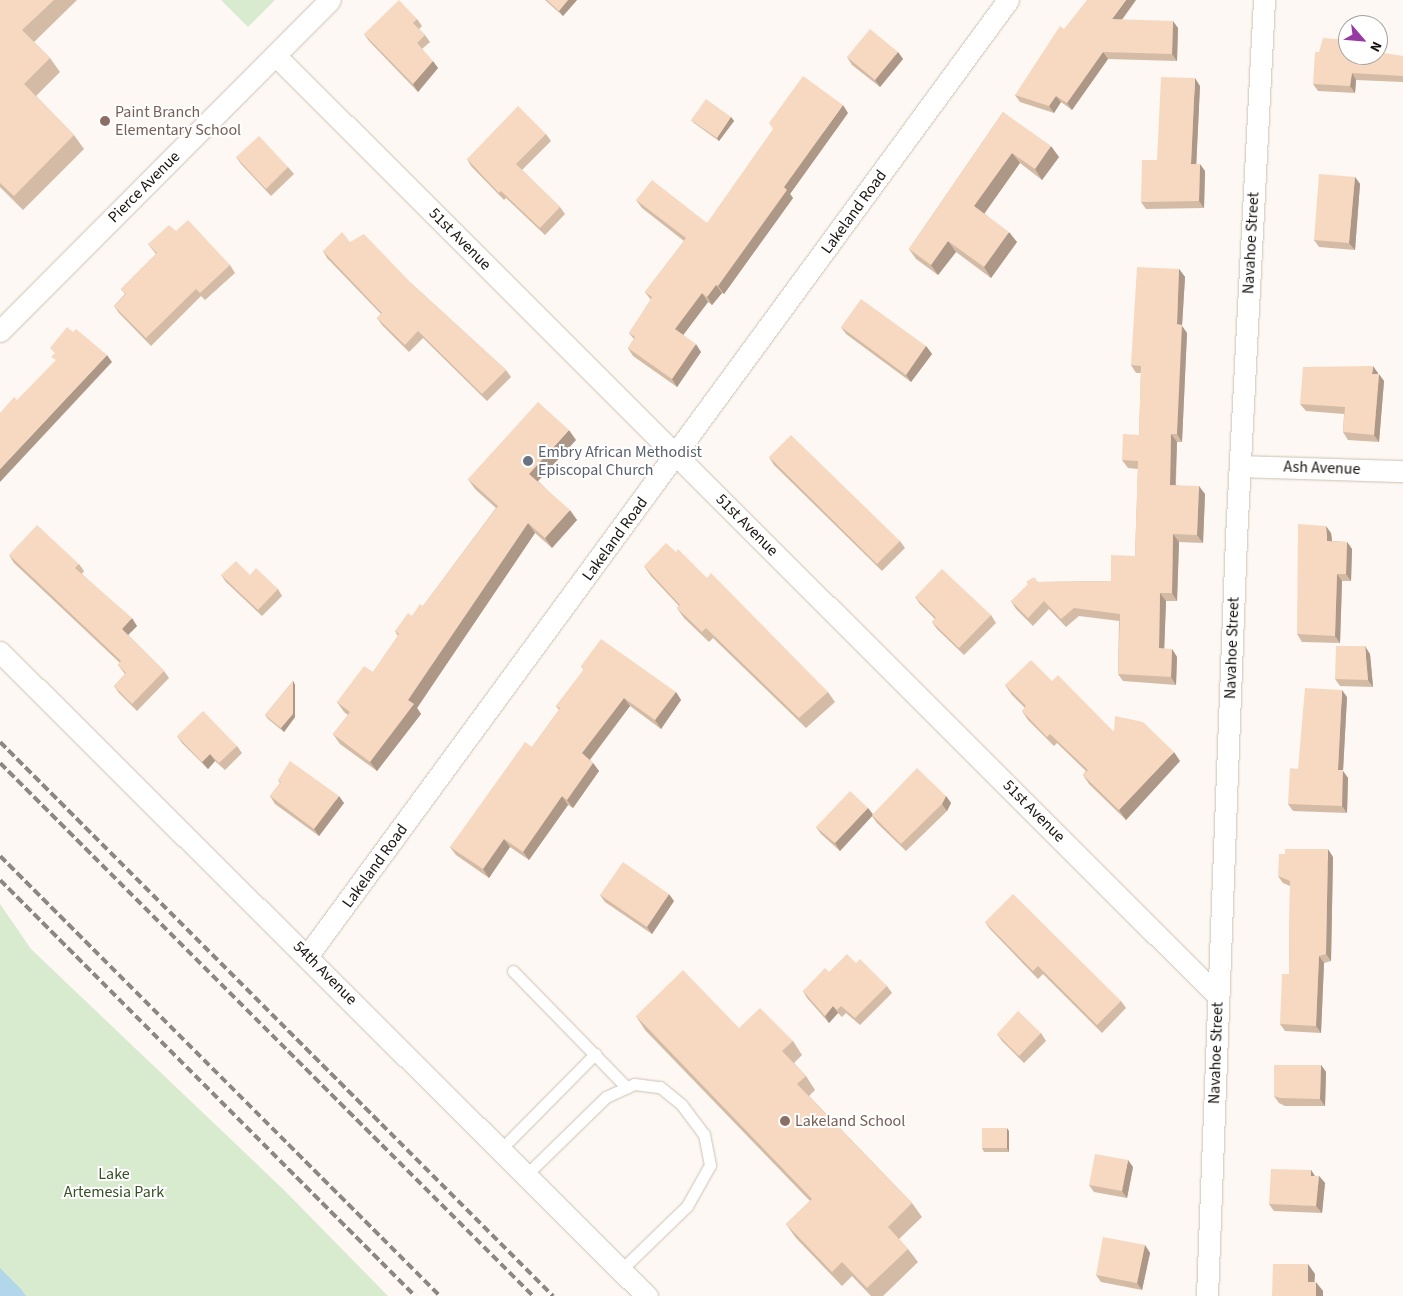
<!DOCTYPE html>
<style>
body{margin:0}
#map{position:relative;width:1403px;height:1296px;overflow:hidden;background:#fdf8f3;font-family:"Source Sans 3",sans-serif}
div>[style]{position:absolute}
.green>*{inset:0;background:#d8ebcf}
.water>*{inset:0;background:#b3d7ea}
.roads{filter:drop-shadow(0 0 1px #cec1b4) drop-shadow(0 0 1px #cec1b4)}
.lane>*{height:11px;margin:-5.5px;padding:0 5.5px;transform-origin:5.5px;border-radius:5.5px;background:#fff}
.street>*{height:21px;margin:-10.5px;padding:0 10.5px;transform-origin:10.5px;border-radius:10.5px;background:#fff}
.rail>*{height:4px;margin-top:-2px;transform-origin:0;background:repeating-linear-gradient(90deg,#8c8783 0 8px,transparent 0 12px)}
.wall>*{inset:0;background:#d4bba6}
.shaded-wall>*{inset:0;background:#ad9887}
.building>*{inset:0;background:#f7d9c1}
.dots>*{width:14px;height:14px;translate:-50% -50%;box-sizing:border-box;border:2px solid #fff;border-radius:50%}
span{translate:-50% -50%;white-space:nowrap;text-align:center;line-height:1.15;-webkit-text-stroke:4px #fff;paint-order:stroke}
.education-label{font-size:16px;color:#785e54}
.left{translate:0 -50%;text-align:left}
.street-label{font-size:16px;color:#18130f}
.worship-label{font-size:16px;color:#5b616d}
.park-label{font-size:16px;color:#345024}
.north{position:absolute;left:1338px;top:15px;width:50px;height:50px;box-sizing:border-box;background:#fff;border:1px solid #a3a19f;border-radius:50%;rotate:117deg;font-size:14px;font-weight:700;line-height:20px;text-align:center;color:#18130f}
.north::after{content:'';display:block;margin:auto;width:18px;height:22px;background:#983aa3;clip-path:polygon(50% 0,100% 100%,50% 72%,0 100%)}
</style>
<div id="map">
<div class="green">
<i style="clip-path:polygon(221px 0,275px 0,248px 27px)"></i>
<i style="clip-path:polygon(0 904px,31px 949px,285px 1191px,388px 1296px,0 1296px)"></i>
</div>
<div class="water">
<i style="clip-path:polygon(0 1268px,20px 1288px,26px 1296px,0 1296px)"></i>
</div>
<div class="roads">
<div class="lane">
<i style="left:513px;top:971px;width:163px;rotate:45.7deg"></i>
<i style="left:501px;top:1149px;width:134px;rotate:-45.3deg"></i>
<i style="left:526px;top:1175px;width:112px;rotate:-44.3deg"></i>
<i style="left:606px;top:1097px;width:31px;rotate:-25deg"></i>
<i style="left:634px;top:1084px;width:26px;rotate:7deg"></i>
<i style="left:660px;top:1087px;width:27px;rotate:39deg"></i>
<i style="left:681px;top:1104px;width:38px;rotate:53deg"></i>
<i style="left:704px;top:1134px;width:32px;rotate:79deg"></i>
<i style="left:710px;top:1165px;width:47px;rotate:119.3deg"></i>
<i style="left:687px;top:1206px;width:92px;rotate:135.9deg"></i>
</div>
<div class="street">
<i style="left:275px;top:55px;width:1332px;rotate:44.94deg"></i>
<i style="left:0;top:331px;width:467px;rotate:-45.1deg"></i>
<i style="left:1240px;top:466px;width:163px;rotate:1.8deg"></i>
<i style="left:0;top:652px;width:913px;rotate:44.87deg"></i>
<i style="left:308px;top:955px;width:1184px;rotate:-53.76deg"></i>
<i style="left:1207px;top:1296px;width:759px;rotate:-87.81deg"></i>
<i style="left:1236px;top:538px;width:539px;rotate:-87.02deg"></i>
</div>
</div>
<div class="rail">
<i style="left:0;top:742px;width:783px;rotate:45.05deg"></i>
<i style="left:0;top:763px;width:754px;rotate:45deg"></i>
<i style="left:0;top:856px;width:622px;rotate:45deg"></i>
<i style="left:0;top:880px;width:588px;rotate:45.07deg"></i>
</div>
<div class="wall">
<i style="clip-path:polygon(0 0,77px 0,34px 42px,50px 58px,60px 72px,36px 96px,74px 135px,84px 149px,23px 210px,0 187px)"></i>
<i style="clip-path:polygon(545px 0,577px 0,563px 16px)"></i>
<i style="clip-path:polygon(1136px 0,1122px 20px,1178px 28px,1177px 61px,1108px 59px,1072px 110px,1061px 102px,1054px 113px,1020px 102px,1015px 95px)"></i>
<i style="clip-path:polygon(417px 19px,422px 26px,419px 29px,425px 35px,430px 42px,422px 49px,438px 68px,418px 92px,369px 41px,364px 34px)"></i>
<i style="clip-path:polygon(898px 52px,903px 59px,880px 87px,852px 65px,847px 57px)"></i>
<i style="clip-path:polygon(1348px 55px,1403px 56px,1403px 82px,1356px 80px,1355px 93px,1318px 91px,1313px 84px)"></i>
<i style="clip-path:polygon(1200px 86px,1196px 164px,1205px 171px,1204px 208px,1146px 209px,1141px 202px,1157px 160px)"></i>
<i style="clip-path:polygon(1003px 112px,1059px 157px,1042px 180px,1020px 163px,984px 213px,1017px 242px,991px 278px,956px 252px,938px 275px,916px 259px,909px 249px)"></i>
<i style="clip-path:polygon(848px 113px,790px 194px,793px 198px,724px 294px,722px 293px,712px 305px,708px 302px,683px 335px,701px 352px,677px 387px,633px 356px,628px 348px,634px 339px,629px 333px,651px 300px,645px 292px,684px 241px,642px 208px,636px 200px,707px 223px)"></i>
<i style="clip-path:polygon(731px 117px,734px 121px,719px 141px,694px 123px,691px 120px)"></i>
<i style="clip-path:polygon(546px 134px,551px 141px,522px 170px,560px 207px,565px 214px,545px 235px,506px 198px,504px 200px,471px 166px,467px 159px)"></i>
<i style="clip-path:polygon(236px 157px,288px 167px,294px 174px,271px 196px,241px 164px)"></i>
<i style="clip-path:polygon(1355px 177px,1360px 184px,1355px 250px,1319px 247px,1314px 240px)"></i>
<i style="clip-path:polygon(176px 231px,230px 265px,235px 273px,205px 300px,201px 296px,151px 346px,119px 313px,114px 306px,125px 294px,121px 289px,156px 254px,148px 244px)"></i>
<i style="clip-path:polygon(350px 242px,411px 283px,506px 370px,511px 377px,487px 401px,423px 338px,409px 352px,382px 325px,377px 318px,381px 314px,327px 258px,323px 251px)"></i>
<i style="clip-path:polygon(1179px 269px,1185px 277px,1182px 326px,1187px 333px,1182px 442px,1177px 442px,1176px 485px,1205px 494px,1203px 543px,1179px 542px,1177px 601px,1166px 601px,1164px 649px,1172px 649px,1177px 657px,1176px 685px,1123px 681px,1118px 674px,1119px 621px,1079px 616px,1066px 627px,1049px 609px,1033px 626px,1016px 609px,1011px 601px,1038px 582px,1111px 581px,1135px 556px,1138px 469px,1128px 468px,1122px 460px,1139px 435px,1141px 373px,1136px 373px,1131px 365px)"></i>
<i style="clip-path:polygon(841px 327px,926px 346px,932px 354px,911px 382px,846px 334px)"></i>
<i style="clip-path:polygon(1378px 373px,1378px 374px,1384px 381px,1379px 442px,1348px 440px,1343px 432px,1344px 414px,1306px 411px,1300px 404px)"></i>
<i style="clip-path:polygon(576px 440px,538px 481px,577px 520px,552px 548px,535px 533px,417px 708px,421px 714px,377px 771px,340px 744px,333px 734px,348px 715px,344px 712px,337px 702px,373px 672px,398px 636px,395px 631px,423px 606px,496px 508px,475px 489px,468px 479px)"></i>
<i style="clip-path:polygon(769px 457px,900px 541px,905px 548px,882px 571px,774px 465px)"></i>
<i style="clip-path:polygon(1331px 533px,1332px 541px,1347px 542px,1352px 549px,1351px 581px,1342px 581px,1340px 643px,1302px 642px,1297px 634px)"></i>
<i style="clip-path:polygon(9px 555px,79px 564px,84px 571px,82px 574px,137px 626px,128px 635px,164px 671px,169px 678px,137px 711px,119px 693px,114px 686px,125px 674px,118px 665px,120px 663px,14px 563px)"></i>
<i style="clip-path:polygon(644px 566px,828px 692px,835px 702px,806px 728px,713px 638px,709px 642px,684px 618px,677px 608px,679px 606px,651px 576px)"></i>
<i style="clip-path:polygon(221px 575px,250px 575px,278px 589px,282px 596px,262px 616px,226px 582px)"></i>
<i style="clip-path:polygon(915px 597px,991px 615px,996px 623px,964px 655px,937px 629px,932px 622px,935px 619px,920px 604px)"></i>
<i style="clip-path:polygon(1370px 654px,1373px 687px,1340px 686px,1335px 679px)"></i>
<i style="clip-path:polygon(581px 666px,676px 692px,681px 700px,661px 729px,630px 706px,590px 760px,593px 763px,599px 771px,573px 808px,568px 805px,529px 860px,510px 847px,489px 878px,456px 855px,450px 847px,532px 747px,559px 710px,556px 706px,584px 670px)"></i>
<i style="clip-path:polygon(293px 681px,295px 685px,295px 717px,284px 732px,268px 719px,265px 715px)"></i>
<i style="clip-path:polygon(1052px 681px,1114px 732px,1180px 761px,1126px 820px,1089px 784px,1083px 775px,1086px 771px,1057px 743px,1054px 746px,1028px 720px,1022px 711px,1025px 708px,1012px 695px,1005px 685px)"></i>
<i style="clip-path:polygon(1347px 697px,1343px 771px,1348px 778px,1347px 813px,1293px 811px,1288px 804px,1298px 769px)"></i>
<i style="clip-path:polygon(177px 736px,237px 746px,242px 753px,225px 770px,215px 761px,208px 769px,182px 743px)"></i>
<i style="clip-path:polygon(278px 780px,344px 803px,319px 836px,275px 804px,270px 796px,280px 783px)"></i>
<i style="clip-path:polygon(946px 796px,951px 803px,947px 811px,906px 851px,877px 823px,872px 816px,840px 851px,821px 834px,816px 827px,868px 808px,873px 814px)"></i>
<i style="clip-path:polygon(1333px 857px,1331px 961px,1324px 963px,1321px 1033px,1285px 1031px,1280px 1024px,1289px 974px,1290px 886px,1283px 883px,1278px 876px)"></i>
<i style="clip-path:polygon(600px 895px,674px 901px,652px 934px,605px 902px)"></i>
<i style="clip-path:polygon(985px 922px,1121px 1001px,1126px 1008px,1102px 1033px,1043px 974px,1038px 979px,990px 929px)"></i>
<i style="clip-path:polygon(856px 963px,887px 986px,892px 993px,860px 1025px,846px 1013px,842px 1017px,838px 1013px,829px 1023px,807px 998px,803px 991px,829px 972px)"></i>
<i style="clip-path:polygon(636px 1016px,739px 1028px,793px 1041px,802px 1055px,794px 1063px,806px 1076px,815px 1090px,809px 1096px,912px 1203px,922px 1217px,899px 1239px,908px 1249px,918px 1262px,883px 1296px,871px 1296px,852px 1276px,842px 1286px,796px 1238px,786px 1224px,810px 1201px,645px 1030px)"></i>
<i style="clip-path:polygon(1041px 1033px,1046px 1041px,1024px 1063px,1002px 1041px,997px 1034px)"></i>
<i style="clip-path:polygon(1321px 1065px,1326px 1072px,1325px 1106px,1285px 1106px,1279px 1103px,1274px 1096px)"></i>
<i style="clip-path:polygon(1009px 1131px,1009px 1152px,984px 1152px,982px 1148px)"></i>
<i style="clip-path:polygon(1133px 1167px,1127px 1198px,1094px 1192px,1089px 1185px)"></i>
<i style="clip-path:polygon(1311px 1170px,1315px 1176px,1319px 1176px,1325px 1183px,1322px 1213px,1274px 1211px,1269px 1204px)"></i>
<i style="clip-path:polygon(1145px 1245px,1150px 1253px,1142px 1290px,1101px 1282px,1096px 1275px)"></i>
</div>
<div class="shaded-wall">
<i style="clip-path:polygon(568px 0,577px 0,563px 16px,559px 11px)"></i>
<i style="clip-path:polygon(1126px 0,1136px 0,1117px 26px,1112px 19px)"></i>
<i style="clip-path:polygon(1173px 21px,1178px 28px,1177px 61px,1172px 54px)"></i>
<i style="clip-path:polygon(898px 52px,903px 59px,880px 87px,875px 80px)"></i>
<i style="clip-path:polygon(1103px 52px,1108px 59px,1072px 110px,1067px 103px)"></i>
<i style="clip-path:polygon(433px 61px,438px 68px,418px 92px,413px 84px)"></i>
<i style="clip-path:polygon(1352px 73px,1356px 80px,1355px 93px,1350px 86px)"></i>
<i style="clip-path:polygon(1195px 78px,1200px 86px,1196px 171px,1191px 164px)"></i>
<i style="clip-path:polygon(1056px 96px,1061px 102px,1054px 113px,1049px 106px)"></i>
<i style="clip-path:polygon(843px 105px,848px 113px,790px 194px,793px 198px,724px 294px,718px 286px,784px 187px)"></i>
<i style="clip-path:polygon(731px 117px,734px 121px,719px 141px,717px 138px)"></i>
<i style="clip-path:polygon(1051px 146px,1059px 157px,1042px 180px,1035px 169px)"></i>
<i style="clip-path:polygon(1012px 153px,1020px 163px,982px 217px,974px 206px)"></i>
<i style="clip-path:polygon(1200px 164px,1205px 171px,1204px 208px,1199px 201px)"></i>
<i style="clip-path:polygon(1355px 177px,1360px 184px,1355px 250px,1349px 243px)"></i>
<i style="clip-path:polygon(1009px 232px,1017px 242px,991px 278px,984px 267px)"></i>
<i style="clip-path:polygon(948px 241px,956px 252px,938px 275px,931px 265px)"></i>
<i style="clip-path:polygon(1179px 269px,1185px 277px,1182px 326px,1187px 333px,1182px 442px,1177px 434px,1177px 324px)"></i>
<i style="clip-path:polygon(716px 285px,722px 293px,712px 305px,707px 297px)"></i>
<i style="clip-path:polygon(702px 293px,708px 302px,681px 338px,675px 329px)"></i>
<i style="clip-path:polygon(696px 344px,701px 352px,677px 387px,672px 379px)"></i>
<i style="clip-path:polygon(926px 346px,932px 354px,911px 382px,906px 375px)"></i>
<i style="clip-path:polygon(107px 355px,112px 362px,0 482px,0 469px)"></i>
<i style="clip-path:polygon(1373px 366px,1378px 373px,1378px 381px,1372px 374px)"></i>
<i style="clip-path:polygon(1379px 374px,1384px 381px,1379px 442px,1374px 435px)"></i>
<i style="clip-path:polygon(569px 430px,576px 440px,536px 483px,529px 474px)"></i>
<i style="clip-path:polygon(1171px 434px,1177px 442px,1175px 493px,1170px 485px)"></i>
<i style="clip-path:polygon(1199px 486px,1205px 494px,1203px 543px,1197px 535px)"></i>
<i style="clip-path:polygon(570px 510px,577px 520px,552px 548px,545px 538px)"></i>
<i style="clip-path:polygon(528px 523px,535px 533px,417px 708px,421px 714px,377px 771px,370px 762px,408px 700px)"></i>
<i style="clip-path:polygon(1326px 526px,1331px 533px,1333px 548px,1327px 541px)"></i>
<i style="clip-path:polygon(1173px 534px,1179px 542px,1177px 601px,1172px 593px)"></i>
<i style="clip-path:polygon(1347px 542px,1352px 549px,1351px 581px,1346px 574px)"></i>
<i style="clip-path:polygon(1337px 574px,1342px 581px,1340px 643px,1335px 636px)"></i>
<i style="clip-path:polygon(1160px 593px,1166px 601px,1164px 656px,1159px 648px)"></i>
<i style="clip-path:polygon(132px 618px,137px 626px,127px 636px,122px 629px)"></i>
<i style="clip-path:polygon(1365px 646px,1370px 654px,1373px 687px,1368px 680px)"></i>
<i style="clip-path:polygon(1172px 649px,1177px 657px,1176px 685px,1171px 677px)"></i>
<i style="clip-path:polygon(293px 681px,295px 685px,295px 717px,284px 732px,281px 728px)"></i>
<i style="clip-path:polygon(1342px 690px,1347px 697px,1343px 771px,1348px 778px,1347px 813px,1342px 806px,1338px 770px)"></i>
<i style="clip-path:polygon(676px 692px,681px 700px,661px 729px,655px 720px)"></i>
<i style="clip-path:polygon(624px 698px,630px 706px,588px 762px,582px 753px)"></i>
<i style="clip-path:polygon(1174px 752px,1180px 761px,1126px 820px,1119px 810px)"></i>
<i style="clip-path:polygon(210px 754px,215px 761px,208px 769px,202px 762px)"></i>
<i style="clip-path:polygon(593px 763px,599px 771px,573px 808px,567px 800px)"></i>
<i style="clip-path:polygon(339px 796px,344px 803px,319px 836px,314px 829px)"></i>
<i style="clip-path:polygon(562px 796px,568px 805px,529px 860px,523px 852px)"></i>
<i style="clip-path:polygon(946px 796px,951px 803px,947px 811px,942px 804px)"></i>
<i style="clip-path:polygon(868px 808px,873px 815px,840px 851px,835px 843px)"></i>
<i style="clip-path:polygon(504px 839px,510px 847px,489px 878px,483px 869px)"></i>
<i style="clip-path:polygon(1328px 849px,1333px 857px,1331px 961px,1326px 954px)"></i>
<i style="clip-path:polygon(669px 894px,674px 901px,652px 934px,647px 927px)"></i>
<i style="clip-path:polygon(1319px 956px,1324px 963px,1321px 1033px,1316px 1026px)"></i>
<i style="clip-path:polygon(833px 1006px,838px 1013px,829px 1023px,825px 1016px)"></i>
<i style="clip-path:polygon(1321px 1065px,1326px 1072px,1325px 1106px,1320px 1099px)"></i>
<i style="clip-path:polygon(1007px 1128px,1009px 1131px,1009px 1152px,1007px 1148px)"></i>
<i style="clip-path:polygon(1128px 1160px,1133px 1167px,1127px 1198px,1122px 1191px)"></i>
<i style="clip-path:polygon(1311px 1170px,1316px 1178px,1311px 1176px)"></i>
<i style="clip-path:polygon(1319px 1176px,1325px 1183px,1322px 1213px,1316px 1206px)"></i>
<i style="clip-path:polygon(1145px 1245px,1150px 1253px,1142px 1290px,1137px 1283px)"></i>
<i style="clip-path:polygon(1308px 1264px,1315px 1274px,1314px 1291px,1308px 1282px)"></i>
<i style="clip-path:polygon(1316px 1282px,1323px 1291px,1323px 1296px,1316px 1296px)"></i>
</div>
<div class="building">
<i style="clip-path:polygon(0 0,54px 0,22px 30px,50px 58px,24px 84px,74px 135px,14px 196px,0 183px)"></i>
<i style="clip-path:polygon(399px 0,417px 19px,413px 23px,425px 35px,417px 43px,433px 61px,413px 84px,364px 34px)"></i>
<i style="clip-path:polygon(547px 0,568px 0,559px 11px)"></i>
<i style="clip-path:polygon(1087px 0,1126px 0,1112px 19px,1173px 21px,1172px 54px,1103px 52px,1067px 103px,1056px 96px,1049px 106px,1015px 95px,1060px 26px,1064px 29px)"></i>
<i style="clip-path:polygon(870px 29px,898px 52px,875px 80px,847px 57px)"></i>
<i style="clip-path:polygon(1323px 38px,1348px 40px,1348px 55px,1378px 55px,1378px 52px,1403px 56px,1403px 76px,1352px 73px,1350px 86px,1313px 84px,1315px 52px,1319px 52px)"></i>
<i style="clip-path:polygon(803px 76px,843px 105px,784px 187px,787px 190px,718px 286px,716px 285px,707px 297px,702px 293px,675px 329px,696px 344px,672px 379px,628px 348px,635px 337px,629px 333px,652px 297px,645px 292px,686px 238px,636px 200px,652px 180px,707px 223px,773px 129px,769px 123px)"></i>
<i style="clip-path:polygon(1161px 77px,1195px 78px,1191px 164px,1200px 164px,1199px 201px,1141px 202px,1142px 160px,1157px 160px)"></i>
<i style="clip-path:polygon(706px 99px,731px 117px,717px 138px,691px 120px)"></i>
<i style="clip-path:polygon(518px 106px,546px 134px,516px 164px,560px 207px,540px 228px,501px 191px,499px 193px,467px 159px)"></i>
<i style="clip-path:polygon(1003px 112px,1051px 146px,1035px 169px,1012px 153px,974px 206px,1009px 232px,984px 267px,948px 241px,931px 265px,909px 249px)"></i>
<i style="clip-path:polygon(259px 136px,288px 167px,266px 189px,236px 157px)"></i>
<i style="clip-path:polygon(1319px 174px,1355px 177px,1349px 243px,1314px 240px)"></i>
<i style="clip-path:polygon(188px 220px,230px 265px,200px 293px,196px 289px,146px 338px,114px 306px,126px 294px,121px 289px,157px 253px,148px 244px,169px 225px,176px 231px)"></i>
<i style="clip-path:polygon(342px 232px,350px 242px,364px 234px,411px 283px,506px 370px,482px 394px,418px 331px,405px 345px,377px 318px,382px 313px,323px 251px)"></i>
<i style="clip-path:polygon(1137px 267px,1179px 269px,1177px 324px,1182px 325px,1177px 434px,1171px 434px,1170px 485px,1199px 486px,1197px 535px,1173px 534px,1172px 593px,1160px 593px,1159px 648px,1172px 649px,1171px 677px,1118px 674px,1120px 614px,1074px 608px,1061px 619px,1044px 601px,1028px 618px,1011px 601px,1028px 584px,1026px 582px,1034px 577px,1038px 582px,1111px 581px,1111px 555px,1135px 556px,1138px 461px,1122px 460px,1123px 434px,1139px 435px,1141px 366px,1131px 365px)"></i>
<i style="clip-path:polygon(861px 299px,926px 346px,906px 375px,841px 327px)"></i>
<i style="clip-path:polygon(67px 327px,73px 332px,76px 329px,107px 355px,0 469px,0 413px,14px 397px,17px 400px,56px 360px,51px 357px,55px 353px,50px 348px)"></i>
<i style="clip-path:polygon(1373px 366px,1372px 374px,1379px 374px,1374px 435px,1343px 432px,1345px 407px,1300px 404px,1303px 367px)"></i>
<i style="clip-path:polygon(538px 402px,569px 430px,529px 474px,570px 510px,545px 538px,528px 523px,408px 700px,414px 704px,370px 762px,333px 734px,350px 712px,337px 702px,364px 666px,373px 672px,399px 634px,395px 631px,408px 613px,412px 616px,420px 604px,423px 606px,498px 506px,468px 479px)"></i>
<i style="clip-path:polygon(791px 435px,900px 541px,877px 564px,769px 457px)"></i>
<i style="clip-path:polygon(1298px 524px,1326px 526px,1327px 541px,1347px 542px,1346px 574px,1337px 574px,1335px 636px,1297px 634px)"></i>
<i style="clip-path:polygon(37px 525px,79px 564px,75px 568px,132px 618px,122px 629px,164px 671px,132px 704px,114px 686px,126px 673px,118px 665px,121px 661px,9px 555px)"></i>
<i style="clip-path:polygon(666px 543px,676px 552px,678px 549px,707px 578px,711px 573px,828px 692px,799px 718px,706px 628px,702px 632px,677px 608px,680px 605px,644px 566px)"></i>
<i style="clip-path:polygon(236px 561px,250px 575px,256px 568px,278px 589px,258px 610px,221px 575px)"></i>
<i style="clip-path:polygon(942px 569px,991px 615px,959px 648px,932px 622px,936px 618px,915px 597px)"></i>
<i style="clip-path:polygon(601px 639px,676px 692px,655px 720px,624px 698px,582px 753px,593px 763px,567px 800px,562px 796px,523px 852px,504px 839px,483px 869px,450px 847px,525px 742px,532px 747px,560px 708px,556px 706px,584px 669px,581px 666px)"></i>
<i style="clip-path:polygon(1336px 646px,1365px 646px,1368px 680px,1335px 679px)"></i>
<i style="clip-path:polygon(1031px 660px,1052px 681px,1058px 675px,1114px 732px,1115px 716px,1143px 722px,1174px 752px,1119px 810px,1083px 775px,1088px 770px,1050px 734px,1047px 737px,1022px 711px,1026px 706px,1005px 685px)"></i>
<i style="clip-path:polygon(293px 681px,293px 714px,281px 728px,265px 715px)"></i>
<i style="clip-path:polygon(1305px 688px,1342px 690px,1338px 770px,1343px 770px,1342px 806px,1288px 804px,1290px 768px,1298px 769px)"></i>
<i style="clip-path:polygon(203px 711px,237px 746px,219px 763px,210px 754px,202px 762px,177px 736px)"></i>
<i style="clip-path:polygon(290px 761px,339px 796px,314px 829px,270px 796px,281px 782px,278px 780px)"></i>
<i style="clip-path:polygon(917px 768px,946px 796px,942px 804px,901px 844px,872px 815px)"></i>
<i style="clip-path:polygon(850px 791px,868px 808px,835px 843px,816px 827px)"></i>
<i style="clip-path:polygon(1285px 849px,1328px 849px,1326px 954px,1319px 956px,1316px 1026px,1280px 1024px,1282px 974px,1289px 974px,1290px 881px,1278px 876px,1279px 854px,1285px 854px)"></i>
<i style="clip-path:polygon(623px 862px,669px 894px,647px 927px,600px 895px)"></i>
<i style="clip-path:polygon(1013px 894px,1121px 1001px,1097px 1025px,1038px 966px,1033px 971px,985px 922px)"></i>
<i style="clip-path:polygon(847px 954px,856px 963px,860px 959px,887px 986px,855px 1018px,841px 1006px,837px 1010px,833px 1006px,825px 1016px,803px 991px,825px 968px,829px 972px)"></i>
<i style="clip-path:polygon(683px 970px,739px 1028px,760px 1008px,793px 1041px,782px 1051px,806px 1076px,797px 1084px,912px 1203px,888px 1227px,908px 1249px,867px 1288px,842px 1262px,832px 1272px,786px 1224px,812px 1199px,636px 1016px)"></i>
<i style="clip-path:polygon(1018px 1011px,1041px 1033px,1019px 1056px,997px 1034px)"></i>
<i style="clip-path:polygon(1274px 1065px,1321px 1065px,1320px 1099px,1280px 1098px,1274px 1096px)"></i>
<i style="clip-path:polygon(982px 1128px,1007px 1128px,1007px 1148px,982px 1148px)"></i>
<i style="clip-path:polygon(1095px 1154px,1128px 1160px,1122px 1191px,1089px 1185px)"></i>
<i style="clip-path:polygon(1271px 1169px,1311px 1170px,1311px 1176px,1319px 1176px,1316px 1206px,1269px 1204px)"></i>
<i style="clip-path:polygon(1103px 1237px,1145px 1245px,1137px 1283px,1096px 1275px)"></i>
<i style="clip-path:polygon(1273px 1264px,1308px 1264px,1308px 1282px,1316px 1282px,1316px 1296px,1272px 1296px)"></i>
</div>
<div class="dots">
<i style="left:105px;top:121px;background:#8d6e63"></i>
<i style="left:528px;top:461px;background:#6b7280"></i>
<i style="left:785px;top:1121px;background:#8d6e63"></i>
</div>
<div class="education-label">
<span class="left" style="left:115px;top:121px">Paint Branch<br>Elementary School</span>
<span class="left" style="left:795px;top:1121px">Lakeland School</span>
</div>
<div class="street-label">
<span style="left:144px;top:187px;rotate:-45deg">Pierce Avenue</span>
<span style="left:854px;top:212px;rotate:-54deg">Lakeland Road</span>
<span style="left:460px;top:239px;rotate:45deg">51st Avenue</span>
<span style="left:1251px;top:243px;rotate:-87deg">Navahoe Street</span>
<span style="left:1322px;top:468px;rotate:2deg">Ash Avenue</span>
<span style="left:747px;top:525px;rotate:45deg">51st Avenue</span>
<span style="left:615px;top:539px;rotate:-54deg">Lakeland Road</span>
<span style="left:1232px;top:648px;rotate:-88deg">Navahoe Street</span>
<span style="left:1034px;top:811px;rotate:45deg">51st Avenue</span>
<span style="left:375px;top:866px;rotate:-54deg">Lakeland Road</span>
<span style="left:325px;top:973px;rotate:45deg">54th Avenue</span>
<span style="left:1216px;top:1053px;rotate:-88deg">Navahoe Street</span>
</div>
<div class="worship-label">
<span class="left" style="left:538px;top:461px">Embry African Methodist<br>Episcopal Church</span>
</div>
<div class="park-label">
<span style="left:114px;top:1183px">Lake<br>Artemesia Park</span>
</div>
<div class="north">N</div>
</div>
